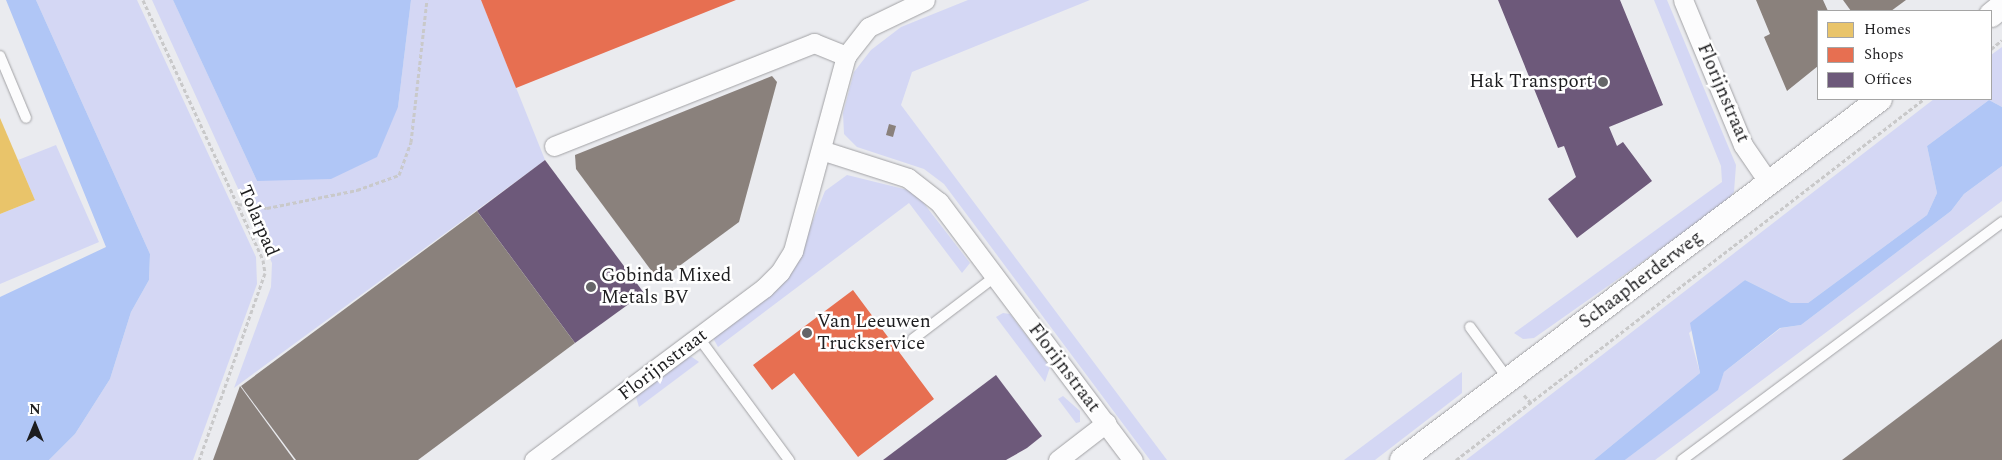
<!DOCTYPE html>
<style>
body{margin:0}
#map{position:relative;width:2002px;height:460px;overflow:hidden;background:#eaebef;font-family:Spectral,serif}
div>[style]{position:absolute}
.green>*{inset:0;background:#d4d7f4}
.water>*{inset:0;background:#b0c6f6}
.homes>*{inset:0;background:#e9c46a}
.shops>*{inset:0;background:#e76f51}
.offices>*{inset:0;background:#6d597a}
.industry>*{inset:0;background:#8a817c}
.path>*{height:3px;margin-top:-1.5px;transform-origin:0;background:repeating-linear-gradient(90deg,#c9c9ca 0 4px,transparent 0 6.5px)}
.roads{filter:drop-shadow(0 0 1px #a2a2a5) drop-shadow(0 0 1px #a2a2a5)}
.service>*{height:10px;margin:-5px;padding:0 5px;transform-origin:5px;border-radius:5px;background:#fcfcfd}
.minor>*{height:19px;margin:-9.5px;padding:0 9.5px;transform-origin:9.5px;border-radius:9.5px;background:#fcfcfd}
.tertiary>*{height:24px;margin:-12px;padding:0 12px;transform-origin:12px;border-radius:12px;background:#fcfcfd}
.dots>*{width:14px;height:14px;translate:-50% -50%;box-sizing:border-box;border:2px solid #fff;border-radius:50%}
span{translate:-50% -50%;white-space:nowrap;text-align:center;line-height:1.15;-webkit-text-stroke:5px #fff;paint-order:stroke}
.poi-label{font-size:19px;color:#1d1d1f}
.right{translate:-100% -50%;text-align:right}
.left{translate:0 -50%;text-align:left}
.street-label{font-size:19px;color:#1d1d1f}
.legend{position:absolute;left:1817px;top:10px;width:175px;height:90px;box-sizing:border-box;background:#fff;border:1px solid #a5a5a5;margin:0;padding:6px 9px;list-style:none;font-size:15px;color:#1d1d1f}
.legend li{display:flex;align-items:center;gap:10px;height:25px}
.legend b{width:25px;border:1px solid #a5a5a5}
.north{position:absolute;left:10px;top:400px;width:50px;height:50px;-webkit-text-stroke:4px #fff;paint-order:stroke;rotate:0deg;font-size:14px;font-weight:700;line-height:20px;text-align:center;color:#1d1d1f}
.north::after{content:'';display:block;margin:auto;width:18px;height:22px;background:#1d1d1f;clip-path:polygon(50% 0,100% 100%,50% 72%,0 100%)}
</style>
<div id="map">
<div class="green">
<i style="clip-path:polygon(36px 0,137px 0,256px 257px,257px 284px,193px 460px,49px 460px,75px 434px,110px 379px,131px 312px,149px 280px,150px 254px)"></i>
<i style="clip-path:polygon(152px 0,173px 0,257px 181px,398px 107px,411px 0,481px 0,545px 160px,234px 388px,271px 287px,272px 263px)"></i>
<i style="clip-path:polygon(968px 0,1090px 0,912px 72px,901px 105px,1167px 460px,1150px 460px,944px 184px,924px 169px,857px 147px,844px 134px,843px 113px,854px 72px,871px 50px,901px 27px)"></i>
<i style="clip-path:polygon(1654px 0,1667px 0,1736px 165px,1734px 192px,1726px 203px,1534px 338px,1523px 339px,1514px 333px,1722px 182px,1721px 166px)"></i>
<i style="clip-path:polygon(2002px 47px,2002px 107px,1989px 100px,1927px 146px,1937px 193px,1927px 215px,1808px 303px,1791px 303px,1745px 280px,1689px 333px,1700px 373px,1594px 460px,1466px 460px,1934px 99px,1991px 99px,1991px 55px)"></i>
<i style="clip-path:polygon(56px 145px,99px 242px,0 284px,0 214px,35px 200px,18px 160px)"></i>
<i style="clip-path:polygon(2002px 166px,2002px 201px,1655px 460px,1625px 460px,1717px 390px,1724px 372px,1781px 328px,1801px 325px,1951px 211px,1964px 194px)"></i>
<i style="clip-path:polygon(847px 175px,908px 190px,922px 201px,970px 263px,962px 273px,909px 203px,718px 347px,713px 338px,792px 272px,825px 191px)"></i>
<i style="clip-path:polygon(1003px 313px,1010px 314px,1050px 367px,1045px 382px,996px 317px)"></i>
<i style="clip-path:polygon(692px 357px,699px 362px,639px 407px,636px 397px,681px 359px)"></i>
<i style="clip-path:polygon(1462px 372px,1462px 393px,1375px 460px,1344px 460px)"></i>
<i style="clip-path:polygon(1063px 396px,1080px 411px,1080px 422px,1076px 423px,1058px 399px)"></i>
</div>
<div class="water">
<i style="clip-path:polygon(6px 0,36px 0,150px 254px,149px 280px,131px 312px,110px 379px,75px 434px,49px 460px,0 460px,0 297px,106px 247px)"></i>
<i style="clip-path:polygon(173px 0,411px 0,398px 107px,377px 157px,331px 179px,257px 181px)"></i>
<i style="clip-path:polygon(1989px 100px,2002px 107px,2002px 166px,1964px 194px,1951px 211px,1801px 325px,1780px 328px,1724px 372px,1718px 390px,1625px 460px,1594px 460px,1700px 373px,1690px 323px,1745px 280px,1791px 303px,1808px 303px,1927px 215px,1937px 193px,1927px 146px)"></i>
</div>
<div class="homes">
<i style="clip-path:polygon(0 118px,35px 200px,0 214px)"></i>
</div>
<div class="shops">
<i style="clip-path:polygon(481px 0,736px 0,516px 88px)"></i>
<i style="clip-path:polygon(853px 290px,934px 399px,858px 457px,794px 373px,772px 390px,753px 365px)"></i>
</div>
<div class="offices">
<i style="clip-path:polygon(1498px 0,1620px 0,1663px 105px,1609px 127px,1617px 146px,1623px 142px,1652px 181px,1577px 238px,1548px 199px,1576px 177px,1564px 146px,1558px 148px)"></i>
<i style="clip-path:polygon(545px 160px,644px 293px,575px 343px,477px 211px)"></i>
<i style="clip-path:polygon(996px 375px,1042px 436px,1027px 448px,1006px 460px,883px 460px)"></i>
</div>
<div class="industry">
<i style="clip-path:polygon(1756px 0,1823px 0,1828px 11px,1818px 11px,1818px 66px,1787px 91px,1764px 37px,1770px 34px)"></i>
<i style="clip-path:polygon(1843px 0,1906px 0,1891px 11px,1851px 11px)"></i>
<i style="clip-path:polygon(772px 76px,777px 82px,739px 222px,659px 281px,576px 169px,575px 155px)"></i>
<i style="clip-path:polygon(889px 124px,896px 126px,893px 137px,886px 135px)"></i>
<i style="clip-path:polygon(477px 211px,575px 343px,418px 460px,296px 460px,241px 386px)"></i>
<i style="clip-path:polygon(2002px 339px,2002px 460px,1842px 460px)"></i>
<i style="clip-path:polygon(240px 386px,294px 460px,213px 460px)"></i>
</div>
<div class="path">
<i style="left:143px;top:0;width:286px;rotate:65.2deg"></i>
<i style="left:263px;top:260px;width:13px;rotate:81deg"></i>
<i style="left:265px;top:273px;width:198px;rotate:109.4deg"></i>
<i style="left:1991px;top:49px;width:14px;rotate:-39deg"></i>
<i style="left:238px;top:204px;width:29px;rotate:8deg"></i>
<i style="left:267px;top:208px;width:92px;rotate:-11.3deg"></i>
<i style="left:357px;top:190px;width:45px;rotate:-19.7deg"></i>
<i style="left:399px;top:175px;width:35px;rotate:-70deg"></i>
<i style="left:411px;top:142px;width:143px;rotate:-83.6deg"></i>
<i style="left:1524px;top:395px;width:12px;rotate:48deg"></i>
<i style="left:1456px;top:460px;width:591px;rotate:-37.65deg"></i>
</div>
<div class="roads">
<div class="service">
<i style="left:0;top:56px;width:67px;rotate:67.2deg"></i>
<i style="left:1470px;top:327px;width:64px;rotate:53.8deg"></i>
<i style="left:699px;top:338px;width:152px;rotate:53.6deg"></i>
<i style="left:913px;top:339px;width:104px;rotate:-37.2deg"></i>
<i style="left:1682px;top:460px;width:399px;rotate:-36.6deg"></i>
</div>
<div class="minor">
<i style="left:1683px;top:0;width:157px;rotate:67.5deg"></i>
<i style="left:1743px;top:145px;width:46px;rotate:55.6deg"></i>
<i style="left:554px;top:146px;width:280px;rotate:-21.6deg"></i>
<i style="left:814px;top:43px;width:35px;rotate:22deg"></i>
<i style="left:821px;top:150px;width:91px;rotate:17.8deg"></i>
<i style="left:908px;top:178px;width:39px;rotate:38deg"></i>
<i style="left:939px;top:202px;width:323px;rotate:53.1deg"></i>
<i style="left:534px;top:460px;width:287px;rotate:-36.8deg"></i>
<i style="left:764px;top:288px;width:23px;rotate:-45deg"></i>
<i style="left:780px;top:272px;width:25px;rotate:-58deg"></i>
<i style="left:793px;top:251px;width:202px;rotate:-74.8deg"></i>
<i style="left:846px;top:56px;width:37px;rotate:-52deg"></i>
<i style="left:869px;top:27px;width:62px;rotate:-25.7deg"></i>
<i style="left:1058px;top:460px;width:61px;rotate:-37.6deg"></i>
</div>
<div class="tertiary">
<i style="left:1991px;top:15px;width:14px;rotate:-39deg"></i>
<i style="left:1402px;top:460px;width:599px;rotate:-37.06deg"></i>
</div>
</div>
<div class="dots">
<i style="left:1603px;top:82px;background:#656568"></i>
<i style="left:591px;top:287px;background:#656568"></i>
<i style="left:807px;top:333px;background:#656568"></i>
</div>
<div class="poi-label">
<span class="right" style="left:1593px;top:82px">Hak Transport</span>
<span class="left" style="left:601px;top:287px">Gobinda Mixed<br>Metals BV</span>
<span class="left" style="left:817px;top:333px">Van Leeuwen<br>Truckservice</span>
</div>
<div class="street-label">
<span style="left:1723px;top:93px;rotate:67deg">Florijnstraat</span>
<span style="left:258px;top:221px;rotate:67deg">Tolarpad</span>
<span style="left:1641px;top:280px;rotate:-37deg">Schaapherderweg</span>
<span style="left:663px;top:365px;rotate:-37deg">Florijnstraat</span>
<span style="left:1064px;top:368px;rotate:53deg">Florijnstraat</span>
</div>
<ul class="legend">
<li><b style="height:14px;background:#e9c46a"></b>Homes</li>
<li><b style="height:14px;background:#e76f51"></b>Shops</li>
<li><b style="height:14px;background:#6d597a"></b>Offices</li>
</ul>
<div class="north">N</div>
</div>
